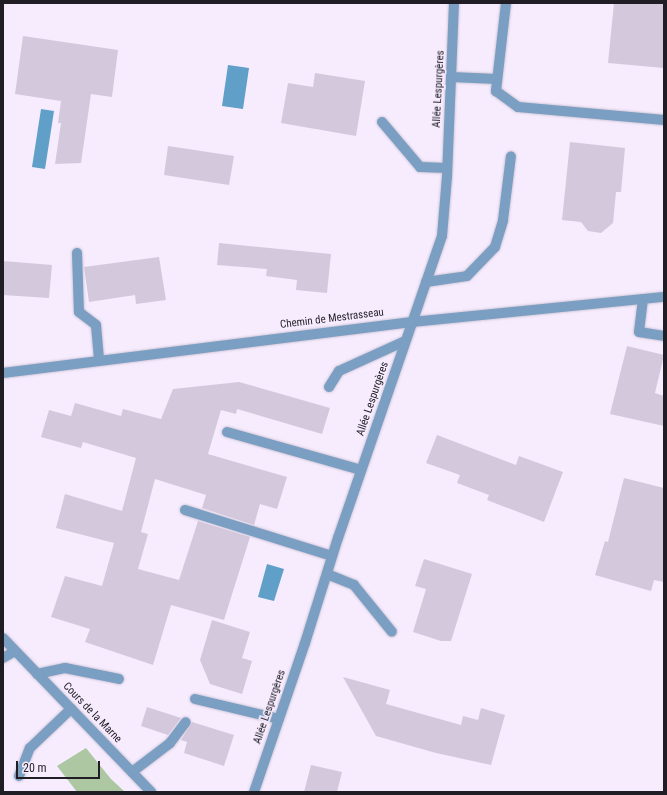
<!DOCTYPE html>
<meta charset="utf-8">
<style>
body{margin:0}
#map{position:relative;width:667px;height:795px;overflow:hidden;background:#f6ecfe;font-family:"Roboto Condensed",sans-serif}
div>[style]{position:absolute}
.green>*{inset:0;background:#acc7a1}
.water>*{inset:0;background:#5f9fc8}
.building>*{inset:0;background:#d4c8dd}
.roads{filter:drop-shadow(0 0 1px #d0c7d7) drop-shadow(0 0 1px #d0c7d7)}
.lane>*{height:10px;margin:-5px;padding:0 5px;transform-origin:5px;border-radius:5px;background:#7b9ec3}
.street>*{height:10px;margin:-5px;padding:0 5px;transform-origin:5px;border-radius:5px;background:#7b9ec3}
span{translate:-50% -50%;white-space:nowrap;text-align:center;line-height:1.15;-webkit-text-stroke:3.5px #f6ecfe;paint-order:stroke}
.street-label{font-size:11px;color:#211d25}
.frame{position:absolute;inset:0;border:4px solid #211d25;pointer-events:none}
.scale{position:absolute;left:16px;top:761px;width:84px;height:18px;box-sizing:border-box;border:2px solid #211d25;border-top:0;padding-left:5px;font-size:12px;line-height:14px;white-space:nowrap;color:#211d25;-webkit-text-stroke:3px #f6ecfe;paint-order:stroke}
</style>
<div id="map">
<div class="green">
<i style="clip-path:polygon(86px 748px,111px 779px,125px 792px,77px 792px,57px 766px)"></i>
</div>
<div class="water">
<i style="clip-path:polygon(228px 65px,249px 68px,243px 109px,222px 106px)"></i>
<i style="clip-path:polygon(41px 109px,54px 111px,45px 169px,32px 167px)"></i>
<i style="clip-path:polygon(267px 564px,284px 569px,274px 601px,258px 597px)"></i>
</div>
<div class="building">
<i style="clip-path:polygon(614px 3px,664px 3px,664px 68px,608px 63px)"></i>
<i style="clip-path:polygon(23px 36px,118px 50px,112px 97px,91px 94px,81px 163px,55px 164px,61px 123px,58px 123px,61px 101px,15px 94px)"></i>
<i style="clip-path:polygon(315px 73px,365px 81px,356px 136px,281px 123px,288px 83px,313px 87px)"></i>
<i style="clip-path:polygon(570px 142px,625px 148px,621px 192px,616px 192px,613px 223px,601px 233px,588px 231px,581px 222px,562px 220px)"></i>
<i style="clip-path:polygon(168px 146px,234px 156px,229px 185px,164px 175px)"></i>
<i style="clip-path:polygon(219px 243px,331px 254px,327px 293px,296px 290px,297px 280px,266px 276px,267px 269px,217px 265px)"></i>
<i style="clip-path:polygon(159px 257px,166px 300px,136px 304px,135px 295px,89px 302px,84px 267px)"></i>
<i style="clip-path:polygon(3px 261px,52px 265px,49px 298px,3px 295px)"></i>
<i style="clip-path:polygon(627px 346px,664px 355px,655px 393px,664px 396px,664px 426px,610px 414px)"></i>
<i style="clip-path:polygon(239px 382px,330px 408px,322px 434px,237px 409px,236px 414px,221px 410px,208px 454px,287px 477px,277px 509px,260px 504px,254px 525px,202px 508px,206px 495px,155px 479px,141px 532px,148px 534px,138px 569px,179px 580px,198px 521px,250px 537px,224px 620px,171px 605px,153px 665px,85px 642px,90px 629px,51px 617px,65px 576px,102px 586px,114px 543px,56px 528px,65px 494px,122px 511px,136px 458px,83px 442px,81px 448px,41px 437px,49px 410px,71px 416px,75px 403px,121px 416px,123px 409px,161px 419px,173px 389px)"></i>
<i style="clip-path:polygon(437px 435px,516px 465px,519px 456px,563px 472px,544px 522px,487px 500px,489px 495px,457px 483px,460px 475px,426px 463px)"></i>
<i style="clip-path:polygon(624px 478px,664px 488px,664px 582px,654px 580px,651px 591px,595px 575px,605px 541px,608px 542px)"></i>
<i style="clip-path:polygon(424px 559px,472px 574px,451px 641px,441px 641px,413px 632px,426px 589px,415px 586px)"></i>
<i style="clip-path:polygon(212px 620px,250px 632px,242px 658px,252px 661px,242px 694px,210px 684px,200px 660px)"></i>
<i style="clip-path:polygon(343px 677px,390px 690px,386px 704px,461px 725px,463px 716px,478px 720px,481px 708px,505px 715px,491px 765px,436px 753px,376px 736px)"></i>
<i style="clip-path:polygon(147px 707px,181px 718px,168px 735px,141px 726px)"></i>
<i style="clip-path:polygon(192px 722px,234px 735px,224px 766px,184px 753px,187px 742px,181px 740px)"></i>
<i style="clip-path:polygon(311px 765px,342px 772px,337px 792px,304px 792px)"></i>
</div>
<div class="roads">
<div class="lane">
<i style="left:506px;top:3px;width:89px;rotate:96.5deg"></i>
<i style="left:496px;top:91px;width:27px;rotate:36deg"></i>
<i style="left:518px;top:107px;width:147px;rotate:5.1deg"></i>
<i style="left:451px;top:77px;width:46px;rotate:2.5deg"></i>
<i style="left:382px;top:122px;width:59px;rotate:49.8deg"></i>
<i style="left:420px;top:167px;width:27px;rotate:2deg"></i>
<i style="left:77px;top:253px;width:59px;rotate:88.1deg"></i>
<i style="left:79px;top:312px;width:21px;rotate:37deg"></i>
<i style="left:96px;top:325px;width:35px;rotate:85deg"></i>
<i style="left:426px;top:282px;width:41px;rotate:-8.3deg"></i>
<i style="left:467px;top:276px;width:40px;rotate:-46deg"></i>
<i style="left:495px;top:247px;width:28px;rotate:-73deg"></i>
<i style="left:503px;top:220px;width:64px;rotate:-82.9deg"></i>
<i style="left:643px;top:299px;width:33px;rotate:97deg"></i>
<i style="left:639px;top:332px;width:25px;rotate:9deg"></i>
<i style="left:329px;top:387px;width:19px;rotate:-58deg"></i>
<i style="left:339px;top:371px;width:72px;rotate:-24.4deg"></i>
<i style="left:227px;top:432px;width:139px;rotate:15.8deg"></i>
<i style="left:185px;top:510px;width:154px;rotate:17.4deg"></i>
<i style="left:327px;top:574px;width:29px;rotate:22deg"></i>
<i style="left:354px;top:585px;width:60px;rotate:51deg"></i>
<i style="left:37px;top:674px;width:29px;rotate:-12deg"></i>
<i style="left:65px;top:668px;width:55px;rotate:11.5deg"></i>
<i style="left:195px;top:699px;width:86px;rotate:13.4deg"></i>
<i style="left:132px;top:772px;width:48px;rotate:-37.3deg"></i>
<i style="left:170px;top:743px;width:26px;rotate:-53deg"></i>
<i style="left:19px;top:776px;width:30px;rotate:-69deg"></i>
<i style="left:30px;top:748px;width:57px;rotate:-43.6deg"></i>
</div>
<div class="street">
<i style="left:3px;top:373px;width:412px;rotate:-7.1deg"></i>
<i style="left:412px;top:322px;width:253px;rotate:-5.7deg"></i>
<i style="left:3px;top:638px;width:214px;rotate:46.1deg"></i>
<i style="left:3px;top:658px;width:14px;rotate:-30deg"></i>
<i style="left:254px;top:792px;width:157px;rotate:-71.1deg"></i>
<i style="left:305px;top:643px;width:110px;rotate:-72.6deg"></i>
<i style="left:338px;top:538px;width:319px;rotate:-71deg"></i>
<i style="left:442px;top:236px;width:59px;rotate:-85.2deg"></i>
<i style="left:447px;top:177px;width:174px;rotate:-87.7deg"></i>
</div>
</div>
<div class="street-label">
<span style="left:439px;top:89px;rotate:-87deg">Allée Lespurgères</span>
<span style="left:332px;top:319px;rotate:-7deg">Chemin de Mestrasseau</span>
<span style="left:373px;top:399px;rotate:-71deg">Allée Lespurgères</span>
<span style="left:270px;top:707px;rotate:-71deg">Allée Lespurgères</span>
<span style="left:92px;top:713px;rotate:46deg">Cours de la Marne</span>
</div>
<div class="frame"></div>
<div class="scale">20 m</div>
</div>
